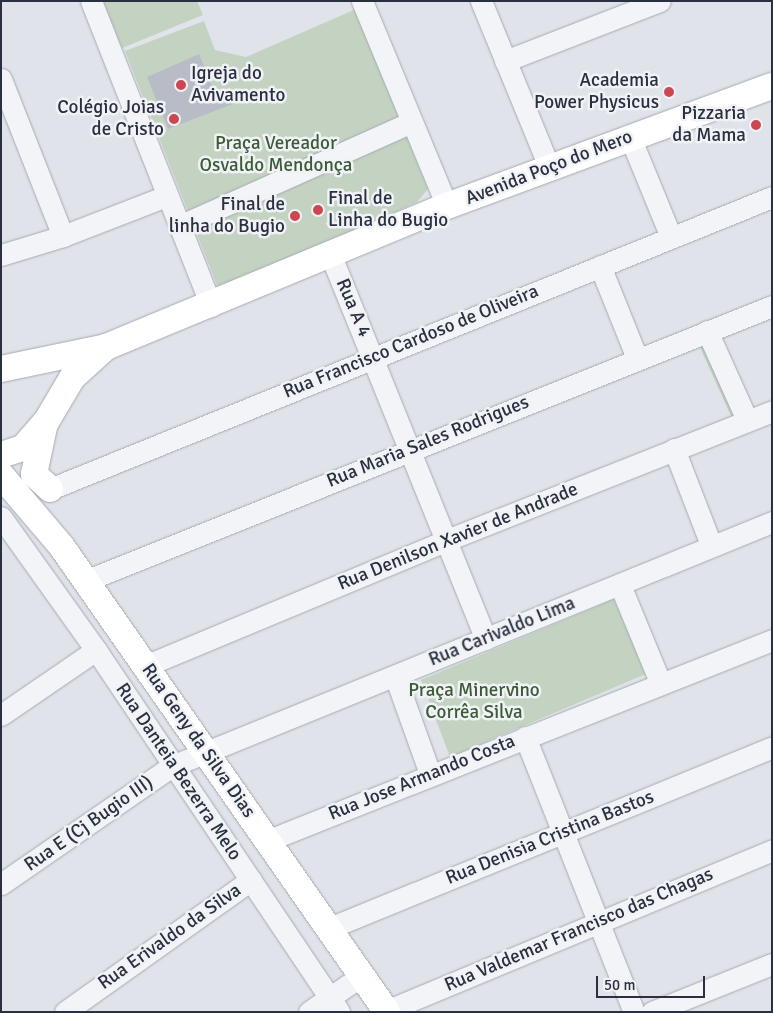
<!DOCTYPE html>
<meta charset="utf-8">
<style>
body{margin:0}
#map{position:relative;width:773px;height:1013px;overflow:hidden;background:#e0e3e9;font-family:Signika,sans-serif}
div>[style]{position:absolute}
.green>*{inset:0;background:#c4d3c1}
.building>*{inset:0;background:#b7bcc6}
.roads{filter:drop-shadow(0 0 1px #a5aab3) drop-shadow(0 0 1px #a5aab3)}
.minor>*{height:21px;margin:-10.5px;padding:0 10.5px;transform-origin:10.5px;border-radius:10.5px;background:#f3f4f7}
.major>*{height:26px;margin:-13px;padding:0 13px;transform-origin:13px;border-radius:13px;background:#fff}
.dots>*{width:14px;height:14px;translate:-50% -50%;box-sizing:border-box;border:2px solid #f0f2f6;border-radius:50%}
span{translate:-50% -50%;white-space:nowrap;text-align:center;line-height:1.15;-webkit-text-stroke:5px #f0f2f6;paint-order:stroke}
.poi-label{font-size:19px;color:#293040}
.left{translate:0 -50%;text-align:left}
.right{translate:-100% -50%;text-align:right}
.park-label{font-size:19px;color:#3b5b36}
.street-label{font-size:19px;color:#293040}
.frame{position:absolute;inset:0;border:2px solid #293040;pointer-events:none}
.scale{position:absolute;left:596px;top:976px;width:109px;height:22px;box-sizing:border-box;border:2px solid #293040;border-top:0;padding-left:6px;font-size:15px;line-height:18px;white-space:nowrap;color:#293040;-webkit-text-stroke:4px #f0f2f6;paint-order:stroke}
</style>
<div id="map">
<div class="green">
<i style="clip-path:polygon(103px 1px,197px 1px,203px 15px,122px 48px)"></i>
<i style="clip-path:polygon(356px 9px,428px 189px,417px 202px,228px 288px,217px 285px,125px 51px,204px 21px,215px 50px,246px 57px)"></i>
<i style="clip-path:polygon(704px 339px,741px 418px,732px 418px,698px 343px)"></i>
<i style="clip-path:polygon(614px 599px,646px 674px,450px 757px,421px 680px)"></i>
</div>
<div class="building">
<i style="clip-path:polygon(199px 54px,217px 99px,240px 91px,243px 100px,168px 129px,147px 77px)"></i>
</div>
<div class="roads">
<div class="minor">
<i style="left:91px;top:1px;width:328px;rotate:68.5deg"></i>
<i style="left:362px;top:1px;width:222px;rotate:67.5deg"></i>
<i style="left:481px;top:1px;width:179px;rotate:67.7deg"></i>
<i style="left:505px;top:61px;width:166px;rotate:-21.2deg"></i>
<i style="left:1px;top:79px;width:169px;rotate:68.5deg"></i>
<i style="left:630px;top:137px;width:108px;rotate:67.7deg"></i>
<i style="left:179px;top:226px;width:255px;rotate:-24.1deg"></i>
<i style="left:1px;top:255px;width:65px;rotate:-17deg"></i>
<i style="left:63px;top:236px;width:110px;rotate:-21.2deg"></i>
<i style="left:331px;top:256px;width:413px;rotate:68deg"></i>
<i style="left:600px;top:266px;width:99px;rotate:68.1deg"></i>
<i style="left:707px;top:331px;width:98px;rotate:65.8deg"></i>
<i style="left:674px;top:449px;width:103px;rotate:68.9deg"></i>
<i style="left:50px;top:489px;width:779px;rotate:-22.02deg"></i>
<i style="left:1px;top:517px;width:163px;rotate:54.5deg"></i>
<i style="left:96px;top:650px;width:436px;rotate:56.1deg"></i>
<i style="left:85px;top:581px;width:740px;rotate:-21.82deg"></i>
<i style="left:620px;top:585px;width:105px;rotate:67.6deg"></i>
<i style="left:145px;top:666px;width:327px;rotate:-22.6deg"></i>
<i style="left:447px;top:540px;width:350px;rotate:-21.6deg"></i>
<i style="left:395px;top:676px;width:104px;rotate:70.3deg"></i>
<i style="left:1px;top:715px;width:115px;rotate:-34.4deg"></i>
<i style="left:525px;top:737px;width:296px;rotate:68.4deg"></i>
<i style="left:269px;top:840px;width:541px;rotate:-21.68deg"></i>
<i style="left:1px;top:884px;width:208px;rotate:-34.6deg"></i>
<i style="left:172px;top:766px;width:648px;rotate:-22.13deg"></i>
<i style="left:327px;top:929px;width:481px;rotate:-22.2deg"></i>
<i style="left:386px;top:1011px;width:418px;rotate:-22.6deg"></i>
<i style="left:65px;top:1012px;width:228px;rotate:-35.4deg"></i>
<i style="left:309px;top:1012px;width:63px;rotate:-34.7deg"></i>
<i style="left:652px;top:1012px;width:129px;rotate:-21.8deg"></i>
</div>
<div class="major">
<i style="left:1px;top:369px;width:107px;rotate:-11.8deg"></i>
<i style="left:106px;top:347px;width:369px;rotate:-22.5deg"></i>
<i style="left:447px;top:206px;width:346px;rotate:-20.3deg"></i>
<i style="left:44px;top:427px;width:48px;rotate:102deg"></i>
<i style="left:34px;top:474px;width:22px;rotate:43deg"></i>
<i style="left:1px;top:455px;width:23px;rotate:-18deg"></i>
<i style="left:23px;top:448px;width:35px;rotate:-49deg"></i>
<i style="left:46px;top:422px;width:51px;rotate:-59.4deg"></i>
<i style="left:72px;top:378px;width:46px;rotate:-42.4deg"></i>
<i style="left:1px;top:475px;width:94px;rotate:49.7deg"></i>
<i style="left:62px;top:547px;width:567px;rotate:55.05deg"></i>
</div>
</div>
<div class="dots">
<i style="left:181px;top:85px;background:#cc4751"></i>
<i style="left:669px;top:92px;background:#cc4751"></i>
<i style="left:174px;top:119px;background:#cc4751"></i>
<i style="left:756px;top:125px;background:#cc4751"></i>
<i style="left:318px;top:210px;background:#cc4751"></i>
<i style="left:295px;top:216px;background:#cc4751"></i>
</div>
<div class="poi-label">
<span class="left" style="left:191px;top:85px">Igreja do<br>Avivamento</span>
<span class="right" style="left:659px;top:92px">Academia<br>Power Physicus</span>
<span class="right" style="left:164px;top:119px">Colégio Joias<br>de Cristo</span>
<span class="right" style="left:746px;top:125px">Pizzaria<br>da Mama</span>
<span class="left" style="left:328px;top:210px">Final de<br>Linha do Bugio</span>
<span class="right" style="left:285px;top:216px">Final de<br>linha do Bugio</span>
</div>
<div class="park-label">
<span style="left:276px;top:155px">Praça Vereador<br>Osvaldo Mendonça</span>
<span style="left:474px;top:702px">Praça Minervino<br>Corrêa Silva</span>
</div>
<div class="street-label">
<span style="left:549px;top:168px;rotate:-21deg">Avenida Poço do Mero</span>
<span style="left:353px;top:308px;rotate:67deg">Rua A 4</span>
<span style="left:411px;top:342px;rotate:-22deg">Rua Francisco Cardoso de Oliveira</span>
<span style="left:428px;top:442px;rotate:-22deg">Rua Maria Sales Rodrigues</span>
<span style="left:458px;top:537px;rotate:-22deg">Rua Denilson Xavier de Andrade</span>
<span style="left:502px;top:632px;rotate:-22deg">Rua Carivaldo Lima</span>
<span style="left:198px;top:741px;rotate:55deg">Rua Geny da Silva Dias</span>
<span style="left:178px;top:772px;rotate:56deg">Rua Danteia Bezerra Melo</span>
<span style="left:422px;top:778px;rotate:-22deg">Rua Jose Armando Costa</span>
<span style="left:89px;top:824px;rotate:-35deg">Rua E (Cj Bugio III)</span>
<span style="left:550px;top:838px;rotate:-22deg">Rua Denisia Cristina Bastos</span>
<span style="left:579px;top:930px;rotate:-23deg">Rua Valdemar Francisco das Chagas</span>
<span style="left:170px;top:937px;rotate:-35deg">Rua Erivaldo da Silva</span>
</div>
<div class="frame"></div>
<div class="scale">50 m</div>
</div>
